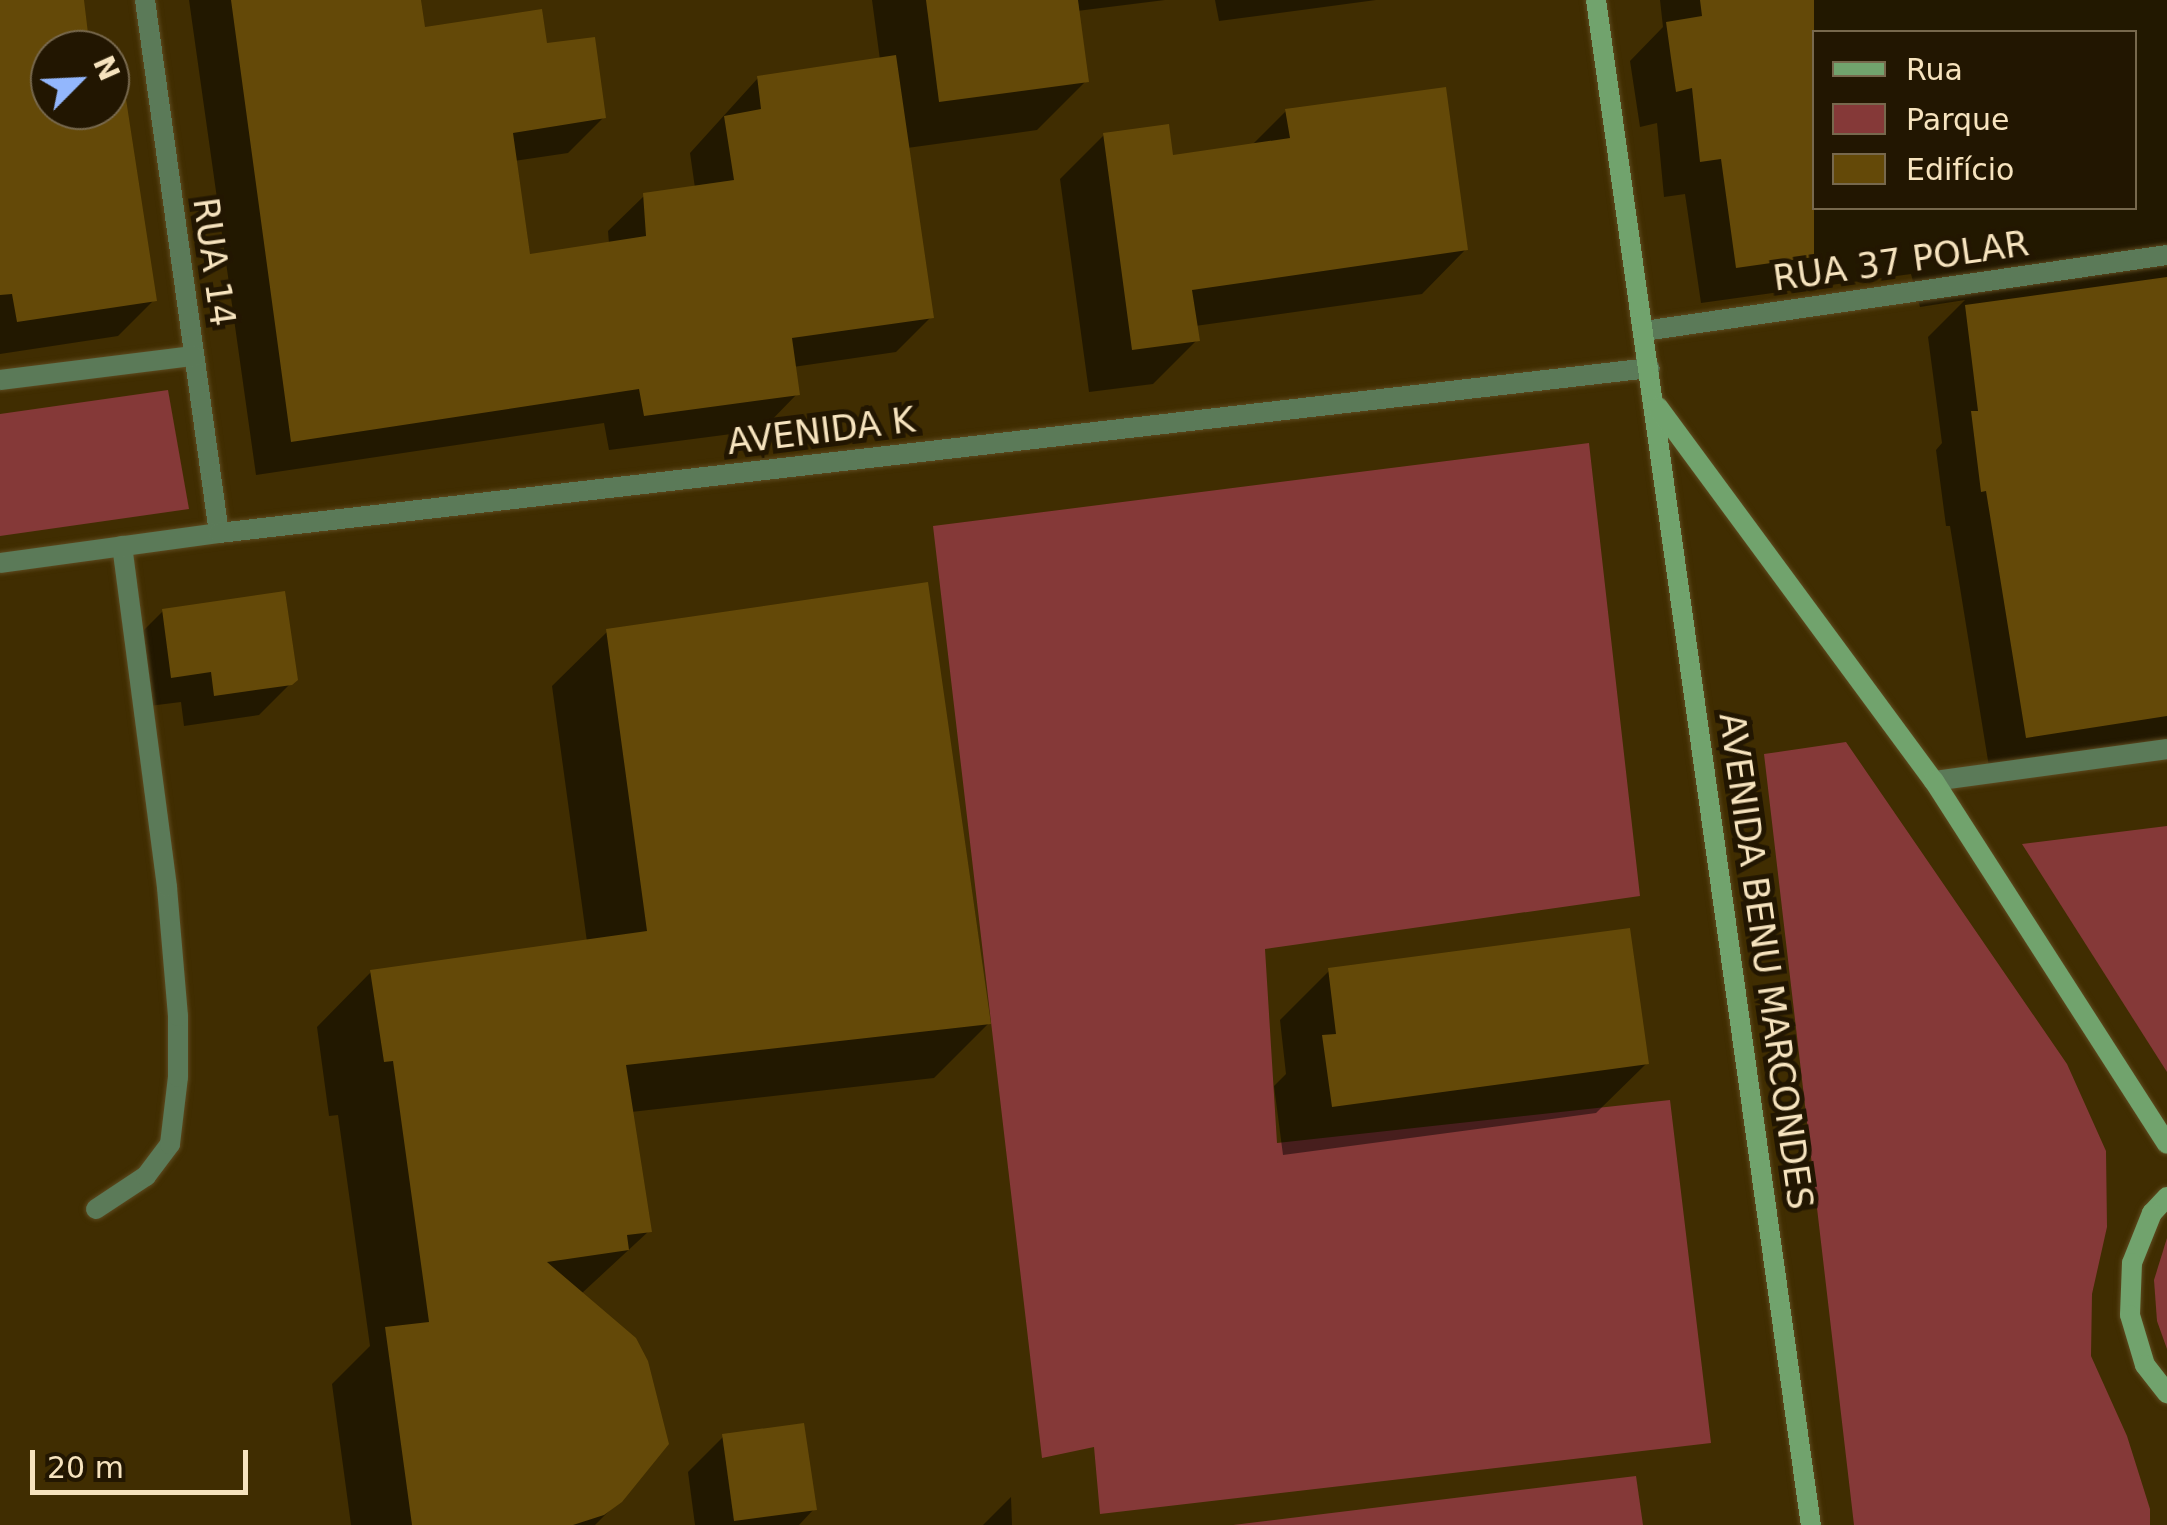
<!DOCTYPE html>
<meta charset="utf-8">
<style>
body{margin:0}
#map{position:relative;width:2167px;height:1525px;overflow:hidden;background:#402d01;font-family:"DejaVu Sans",sans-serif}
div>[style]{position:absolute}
.green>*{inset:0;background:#853938}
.shadow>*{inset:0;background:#0007}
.building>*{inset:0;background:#644908}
.roads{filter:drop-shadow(0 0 2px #5d4a1f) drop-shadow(0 0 2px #5d4a1f)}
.lane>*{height:20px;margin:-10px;padding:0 10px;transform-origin:10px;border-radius:10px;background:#5b7a58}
.street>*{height:20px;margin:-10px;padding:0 10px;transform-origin:10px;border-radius:10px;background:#5b7a58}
.secondary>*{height:20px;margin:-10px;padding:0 10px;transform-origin:10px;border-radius:10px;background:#71a36d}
span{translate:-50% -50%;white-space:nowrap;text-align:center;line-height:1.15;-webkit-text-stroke:10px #221601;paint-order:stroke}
.street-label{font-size:35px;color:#f6e3be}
.legend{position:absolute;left:1812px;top:30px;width:325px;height:180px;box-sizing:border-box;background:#221601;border:2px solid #77684d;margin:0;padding:12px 18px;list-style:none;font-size:30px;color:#f6e3be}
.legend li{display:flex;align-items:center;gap:20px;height:50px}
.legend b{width:50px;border:2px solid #77684d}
.north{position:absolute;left:30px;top:30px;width:100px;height:100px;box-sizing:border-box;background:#221601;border:2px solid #77684d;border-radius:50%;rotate:66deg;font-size:28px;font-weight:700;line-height:40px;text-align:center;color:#f6e3be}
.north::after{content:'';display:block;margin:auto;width:35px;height:45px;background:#93b7fd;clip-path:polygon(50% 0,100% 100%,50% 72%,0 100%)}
.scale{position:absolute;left:30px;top:1450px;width:218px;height:45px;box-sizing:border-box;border:5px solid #f6e3be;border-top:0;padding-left:12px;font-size:30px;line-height:35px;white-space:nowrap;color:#f6e3be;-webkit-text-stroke:8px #221601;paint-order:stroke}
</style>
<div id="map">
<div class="green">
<i style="clip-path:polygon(168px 390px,189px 509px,0 536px,0 414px)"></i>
<i style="clip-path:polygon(1589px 443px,1640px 896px,1265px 949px,1277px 1143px,1670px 1100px,1711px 1443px,1100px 1514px,1094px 1447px,1042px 1458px,933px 526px)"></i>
<i style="clip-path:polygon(1846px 742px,2067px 1064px,2106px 1151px,2107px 1227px,2092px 1294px,2091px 1356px,2127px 1436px,2150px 1509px,2150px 1525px,1854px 1525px,1764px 754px)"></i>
<i style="clip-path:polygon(2167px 826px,2167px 1072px,2022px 844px)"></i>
<i style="clip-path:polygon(2167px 1238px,2167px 1349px,2157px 1321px,2154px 1280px)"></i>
<i style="clip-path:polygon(1636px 1476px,1643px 1525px,1233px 1525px)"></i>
</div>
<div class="shadow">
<i style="clip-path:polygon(0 0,81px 0,88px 50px,50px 50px,50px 110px,110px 110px,110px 77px,154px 300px,118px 336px,0 354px)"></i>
<i style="clip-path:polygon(189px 0,418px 0,423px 30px,545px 46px,604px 117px,568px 153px,514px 161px,528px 257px,609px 244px,608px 231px,644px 196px,695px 188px,690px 153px,758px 78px,880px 60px,872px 0,1165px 0,1077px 11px,1086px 81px,1037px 130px,907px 148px,931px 317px,896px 352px,793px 367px,797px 394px,762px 430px,609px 450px,604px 423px,256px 475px)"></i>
<i style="clip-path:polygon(1215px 0,1376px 0,1219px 21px)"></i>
<i style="clip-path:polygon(evenodd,1660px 0,2167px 0,2167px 747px,1990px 773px,1950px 526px,1946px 526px,1936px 450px,1942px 443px,1928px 337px,1965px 300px,1920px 307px,1911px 274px,1701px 303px,1685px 194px,1664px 197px,1657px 123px,1640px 127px,1630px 61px,1663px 27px,1660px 0,1814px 32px,2134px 32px,2134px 208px,1814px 208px,1814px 32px)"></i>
<i style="clip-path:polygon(1286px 111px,1466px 249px,1422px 294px,1195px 326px,1197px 340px,1153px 384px,1089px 392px,1060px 179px,1104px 135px,1171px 157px,1251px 146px)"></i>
<i style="clip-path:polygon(163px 611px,295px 679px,259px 715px,184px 726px,181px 702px,141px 707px,132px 642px)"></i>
<i style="clip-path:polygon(607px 632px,989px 1023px,934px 1078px,631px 1112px,649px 1231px,581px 1294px,620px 1500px,595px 1525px,351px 1525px,332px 1384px,370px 1346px,338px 1115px,329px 1116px,317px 1027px,371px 972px,587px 942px,552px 686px)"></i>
<i style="clip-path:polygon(1330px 970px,1646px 1064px,1596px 1113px,1283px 1155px,1274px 1086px,1286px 1074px,1280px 1020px)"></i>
<i style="clip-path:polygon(723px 1437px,814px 1509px,799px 1525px,695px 1525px,688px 1472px)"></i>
<i style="clip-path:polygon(1011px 1497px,1012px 1525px,983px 1525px)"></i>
</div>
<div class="building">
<i style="clip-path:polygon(0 0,84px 0,90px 50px,50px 50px,50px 110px,110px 110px,110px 75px,122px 73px,157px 301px,17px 322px,12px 294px,0 295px)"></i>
<i style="clip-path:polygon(231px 0,421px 0,425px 27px,542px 9px,547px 43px,595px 37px,606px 118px,513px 133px,530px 254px,646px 236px,643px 193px,734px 180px,724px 116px,761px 109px,757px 76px,896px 55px,934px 318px,792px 338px,800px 395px,644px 416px,639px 389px,291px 442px)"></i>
<i style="clip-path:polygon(926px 0,1078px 0,1089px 82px,939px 102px)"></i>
<i style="clip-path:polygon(1700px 0,1814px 0,1814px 257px,1736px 268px,1721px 159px,1700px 162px,1692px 88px,1676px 92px,1671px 58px,1666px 22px,1702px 16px)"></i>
<i style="clip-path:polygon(1446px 87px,1468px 250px,1192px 290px,1200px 341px,1132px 350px,1103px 133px,1169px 124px,1173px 155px,1290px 138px,1285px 109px)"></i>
<i style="clip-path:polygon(2167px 277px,2167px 716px,2026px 738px,1986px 491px,1981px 492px,1971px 411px,1978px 411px,1965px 305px)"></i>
<i style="clip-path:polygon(928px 582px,991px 1024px,626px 1065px,652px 1232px,627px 1235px,629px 1250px,547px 1262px,636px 1338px,648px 1361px,669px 1444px,622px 1502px,604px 1515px,573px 1525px,412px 1525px,385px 1327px,429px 1322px,393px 1061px,384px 1062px,370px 970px,647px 931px,606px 629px)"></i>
<i style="clip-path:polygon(285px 591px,298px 680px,292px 685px,214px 696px,211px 672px,171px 678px,162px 609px)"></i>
<i style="clip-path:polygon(1630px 928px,1649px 1064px,1332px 1107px,1322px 1035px,1336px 1034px,1328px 968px)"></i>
<i style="clip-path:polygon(804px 1423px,817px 1510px,734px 1521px,722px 1434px)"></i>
</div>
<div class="roads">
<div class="lane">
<i style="left:96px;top:1209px;width:60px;rotate:-33.4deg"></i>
<i style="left:146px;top:1176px;width:40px;rotate:-53deg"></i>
<i style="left:170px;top:1144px;width:67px;rotate:-83.2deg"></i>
<i style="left:178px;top:1077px;width:61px;rotate:-90deg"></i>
<i style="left:178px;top:1016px;width:129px;rotate:-94.9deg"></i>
<i style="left:167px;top:887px;width:344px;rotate:-97.5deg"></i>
</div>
<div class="street">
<i style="left:145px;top:0;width:538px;rotate:82.1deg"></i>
<i style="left:1644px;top:331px;width:528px;rotate:-8.27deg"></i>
<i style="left:0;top:380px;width:195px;rotate:-7.1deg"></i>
<i style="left:0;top:563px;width:221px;rotate:-7.8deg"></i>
<i style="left:219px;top:533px;width:1440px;rotate:-6.58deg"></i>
<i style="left:1934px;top:781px;width:235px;rotate:-7.8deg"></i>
</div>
<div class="secondary">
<i style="left:1596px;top:0;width:1540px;rotate:81.98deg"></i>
<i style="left:1658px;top:407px;width:465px;rotate:53.6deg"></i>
<i style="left:1934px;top:781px;width:431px;rotate:57.3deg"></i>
<i style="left:2167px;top:1197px;width:22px;rotate:133deg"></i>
<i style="left:2152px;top:1213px;width:54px;rotate:111.8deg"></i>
<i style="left:2132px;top:1263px;width:52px;rotate:92.2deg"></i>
<i style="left:2130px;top:1315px;width:52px;rotate:73.3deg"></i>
<i style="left:2145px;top:1365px;width:36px;rotate:52deg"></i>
</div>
</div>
<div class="street-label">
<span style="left:1901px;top:261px;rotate:-8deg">RUA 37 POLAR</span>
<span style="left:214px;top:262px;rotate:82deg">RUA 14</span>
<span style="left:821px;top:431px;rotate:-7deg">AVENIDA K</span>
<span style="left:1766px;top:961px;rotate:82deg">AVENIDA BENU MARCONDES</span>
</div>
<ul class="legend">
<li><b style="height:12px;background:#71a36d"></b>Rua</li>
<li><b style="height:28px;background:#853938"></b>Parque</li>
<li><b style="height:28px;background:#644908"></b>Edifício</li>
</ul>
<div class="north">N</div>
<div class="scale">20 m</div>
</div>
